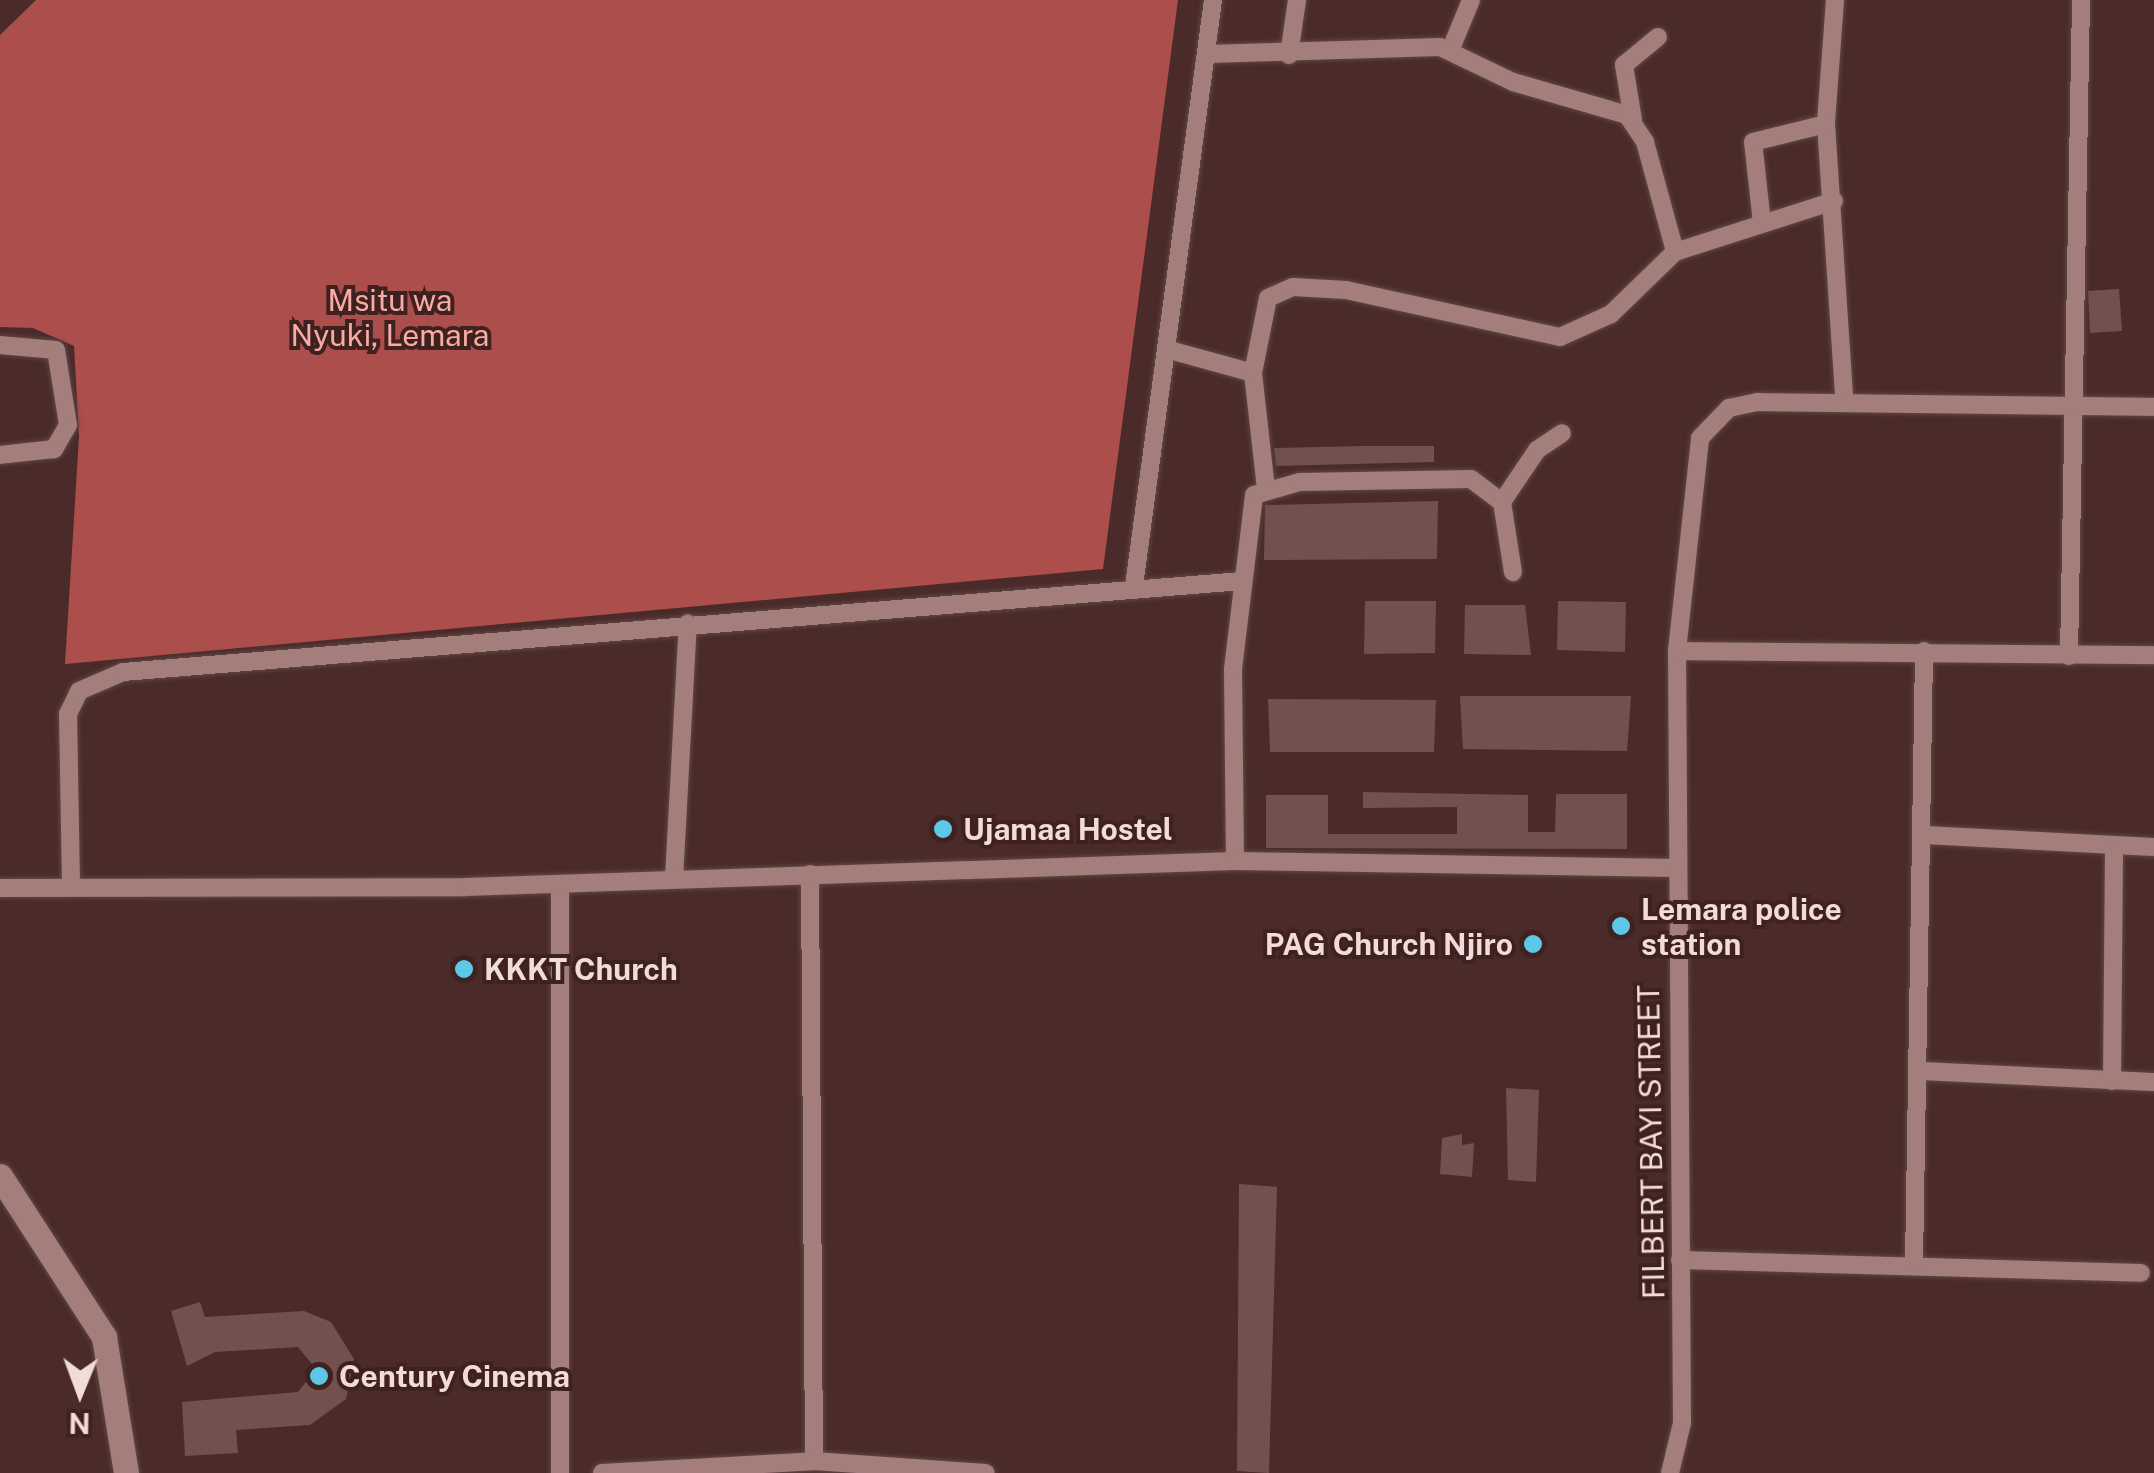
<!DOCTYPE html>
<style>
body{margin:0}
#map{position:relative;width:2154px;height:1473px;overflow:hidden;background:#4a2b29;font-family:"Public Sans",sans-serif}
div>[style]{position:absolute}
.forest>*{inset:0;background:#ac4e4b}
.building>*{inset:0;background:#72504e}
.roads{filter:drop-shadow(0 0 2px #614746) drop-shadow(0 0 2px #614746)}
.street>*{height:18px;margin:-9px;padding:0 9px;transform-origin:9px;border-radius:9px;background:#a37e7b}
.secondary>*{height:25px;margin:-12.5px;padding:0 12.5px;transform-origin:12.5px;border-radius:12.5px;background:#a37e7b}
.dots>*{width:28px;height:28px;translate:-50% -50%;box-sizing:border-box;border:5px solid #3f2120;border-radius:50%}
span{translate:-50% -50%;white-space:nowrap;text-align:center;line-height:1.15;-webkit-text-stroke:8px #3f2120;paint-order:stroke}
.park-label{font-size:30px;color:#f8aaa4}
.poi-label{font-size:30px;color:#f1dcda;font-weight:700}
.left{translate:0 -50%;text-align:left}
.right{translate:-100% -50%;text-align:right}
.street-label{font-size:30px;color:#f1dcda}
.north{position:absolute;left:30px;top:1343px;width:100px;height:100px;-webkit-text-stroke:8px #3f2120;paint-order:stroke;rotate:181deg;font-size:28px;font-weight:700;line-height:40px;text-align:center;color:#f1dcda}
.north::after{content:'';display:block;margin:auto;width:35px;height:45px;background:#f1dcda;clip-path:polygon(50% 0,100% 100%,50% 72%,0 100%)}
</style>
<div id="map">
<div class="forest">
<i style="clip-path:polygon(36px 0,1178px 0,1103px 569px,65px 664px,79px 437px,74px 346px,33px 328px,0 327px,0 35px)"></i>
</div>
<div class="building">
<i style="clip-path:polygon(2119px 289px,2122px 331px,2090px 333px,2088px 291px)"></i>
<i style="clip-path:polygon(1364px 446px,1434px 446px,1434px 462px,1276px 466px,1274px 448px)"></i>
<i style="clip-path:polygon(1438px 501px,1437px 559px,1264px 560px,1265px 505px)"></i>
<i style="clip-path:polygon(1365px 601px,1436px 601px,1435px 653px,1364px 654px)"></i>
<i style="clip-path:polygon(1558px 601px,1626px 602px,1625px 652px,1557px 650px)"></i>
<i style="clip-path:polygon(1465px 605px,1525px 605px,1531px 655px,1464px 654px)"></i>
<i style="clip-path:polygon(1460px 696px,1631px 696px,1627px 751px,1463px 749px)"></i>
<i style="clip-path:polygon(1268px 699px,1436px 700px,1434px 752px,1270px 752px)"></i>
<i style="clip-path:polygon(1363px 792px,1528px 795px,1528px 832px,1555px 832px,1556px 794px,1627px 794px,1627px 849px,1266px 848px,1266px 795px,1328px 795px,1328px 834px,1457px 834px,1457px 807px,1363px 808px)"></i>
<i style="clip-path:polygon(1506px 1088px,1539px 1090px,1536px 1182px,1508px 1180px)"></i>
<i style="clip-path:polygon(1462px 1134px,1462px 1145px,1474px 1143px,1472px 1177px,1440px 1174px,1442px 1138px)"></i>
<i style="clip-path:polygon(1239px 1184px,1277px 1187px,1269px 1473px,1237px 1471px)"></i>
<i style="clip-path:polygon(200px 1302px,205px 1317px,304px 1311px,331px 1322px,354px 1359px,346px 1399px,310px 1425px,236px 1430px,238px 1453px,185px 1456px,182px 1402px,298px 1392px,316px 1369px,298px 1347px,215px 1352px,187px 1366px,171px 1311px)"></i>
</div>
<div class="roads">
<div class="street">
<i style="left:1835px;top:0;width:124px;rotate:94.2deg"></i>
<i style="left:1826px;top:124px;width:274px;rotate:86.2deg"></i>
<i style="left:1450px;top:51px;width:55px;rotate:-67.6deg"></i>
<i style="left:1207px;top:54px;width:233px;rotate:-1.7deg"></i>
<i style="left:1440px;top:47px;width:81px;rotate:25.6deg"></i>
<i style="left:1513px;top:82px;width:119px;rotate:16.1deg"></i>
<i style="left:1627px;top:115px;width:32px;rotate:56deg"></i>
<i style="left:1645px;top:142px;width:114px;rotate:74.7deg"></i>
<i style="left:1289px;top:55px;width:56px;rotate:-81.7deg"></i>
<i style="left:1633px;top:120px;width:56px;rotate:-99.3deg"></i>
<i style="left:1624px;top:65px;width:44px;rotate:-39.5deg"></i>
<i style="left:1762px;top:223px;width:81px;rotate:-96.3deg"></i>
<i style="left:1753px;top:142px;width:75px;rotate:-13.9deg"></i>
<i style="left:0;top:345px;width:56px;rotate:5.1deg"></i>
<i style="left:56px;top:350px;width:76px;rotate:80.9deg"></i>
<i style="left:68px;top:425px;width:28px;rotate:120deg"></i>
<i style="left:54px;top:449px;width:54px;rotate:173.7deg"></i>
<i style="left:1166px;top:349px;width:90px;rotate:15.4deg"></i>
<i style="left:1253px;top:373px;width:117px;rotate:83.6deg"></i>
<i style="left:1253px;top:373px;width:76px;rotate:-78.7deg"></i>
<i style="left:1268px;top:298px;width:27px;rotate:-24deg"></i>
<i style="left:1293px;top:287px;width:53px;rotate:3.2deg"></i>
<i style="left:1346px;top:290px;width:219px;rotate:12.4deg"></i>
<i style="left:1560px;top:337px;width:56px;rotate:-24.3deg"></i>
<i style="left:1611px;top:314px;width:89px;rotate:-44.1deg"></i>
<i style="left:1675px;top:252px;width:167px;rotate:-17.8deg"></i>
<i style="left:1502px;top:502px;width:63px;rotate:-56.1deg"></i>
<i style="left:1537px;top:450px;width:30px;rotate:-34deg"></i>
<i style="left:1134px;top:586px;width:591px;rotate:-82.32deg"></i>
<i style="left:1677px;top:651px;width:477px;rotate:0.5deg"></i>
<i style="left:2069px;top:656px;width:656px;rotate:-88.95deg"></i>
<i style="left:1925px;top:835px;width:229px;rotate:3deg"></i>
<i style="left:1235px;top:861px;width:192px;rotate:-90.6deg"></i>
<i style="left:1233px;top:669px;width:175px;rotate:-83.1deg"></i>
<i style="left:1254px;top:495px;width:48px;rotate:-15.8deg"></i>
<i style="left:1300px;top:482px;width:171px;rotate:-1deg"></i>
<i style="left:1471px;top:479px;width:39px;rotate:37deg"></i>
<i style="left:1502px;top:502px;width:71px;rotate:81.1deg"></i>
<i style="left:810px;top:874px;width:587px;rotate:89.61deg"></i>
<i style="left:674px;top:879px;width:256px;rotate:-86.9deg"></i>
<i style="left:560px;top:884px;width:589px;rotate:90deg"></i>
<i style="left:71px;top:885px;width:171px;rotate:-91deg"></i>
<i style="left:68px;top:714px;width:25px;rotate:-64deg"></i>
<i style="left:79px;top:691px;width:48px;rotate:-23.4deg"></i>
<i style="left:123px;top:672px;width:1122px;rotate:-4.65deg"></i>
<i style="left:0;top:888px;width:465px;rotate:-0.1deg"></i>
<i style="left:465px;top:887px;width:770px;rotate:-1.93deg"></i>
<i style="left:1235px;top:861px;width:441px;rotate:0.9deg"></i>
<i style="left:1920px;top:1071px;width:234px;rotate:2.7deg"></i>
<i style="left:2112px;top:1081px;width:233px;rotate:-89.5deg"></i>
<i style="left:1680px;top:1260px;width:461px;rotate:1.6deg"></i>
<i style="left:1914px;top:1263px;width:612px;rotate:-89.06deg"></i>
<i style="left:602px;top:1473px;width:212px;rotate:-3.2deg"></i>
<i style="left:814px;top:1461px;width:172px;rotate:4deg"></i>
<i style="left:1670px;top:1473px;width:51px;rotate:-76.5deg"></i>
<i style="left:1682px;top:1423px;width:772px;rotate:-90.37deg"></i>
<i style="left:1677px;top:651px;width:214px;rotate:-83.8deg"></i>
<i style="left:1700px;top:438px;width:42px;rotate:-46deg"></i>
<i style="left:1729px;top:408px;width:30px;rotate:-12deg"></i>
<i style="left:1758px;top:402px;width:396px;rotate:0.7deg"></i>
</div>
<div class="secondary">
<i style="left:0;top:1176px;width:192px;rotate:57.1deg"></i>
<i style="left:104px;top:1337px;width:138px;rotate:80.8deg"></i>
</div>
</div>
<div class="dots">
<i style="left:943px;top:829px;background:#5dc7e8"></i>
<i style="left:1621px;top:926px;background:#5dc7e8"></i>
<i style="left:1533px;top:944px;background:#5dc7e8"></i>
<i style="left:464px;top:969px;background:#5dc7e8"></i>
<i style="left:319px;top:1376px;background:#5dc7e8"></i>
</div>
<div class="park-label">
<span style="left:390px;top:317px">Msitu wa<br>Nyuki, Lemara</span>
</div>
<div class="poi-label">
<span class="left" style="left:963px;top:829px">Ujamaa Hostel</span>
<span class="left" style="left:1641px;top:926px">Lemara police<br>station</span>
<span class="right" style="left:1513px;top:944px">PAG Church Njiro</span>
<span class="left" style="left:484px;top:969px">KKKT Church</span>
<span class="left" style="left:339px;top:1376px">Century Cinema</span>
</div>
<div class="street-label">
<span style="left:1651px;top:1142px;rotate:-91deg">FILBERT BAYI STREET</span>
</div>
<div class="north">N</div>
</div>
